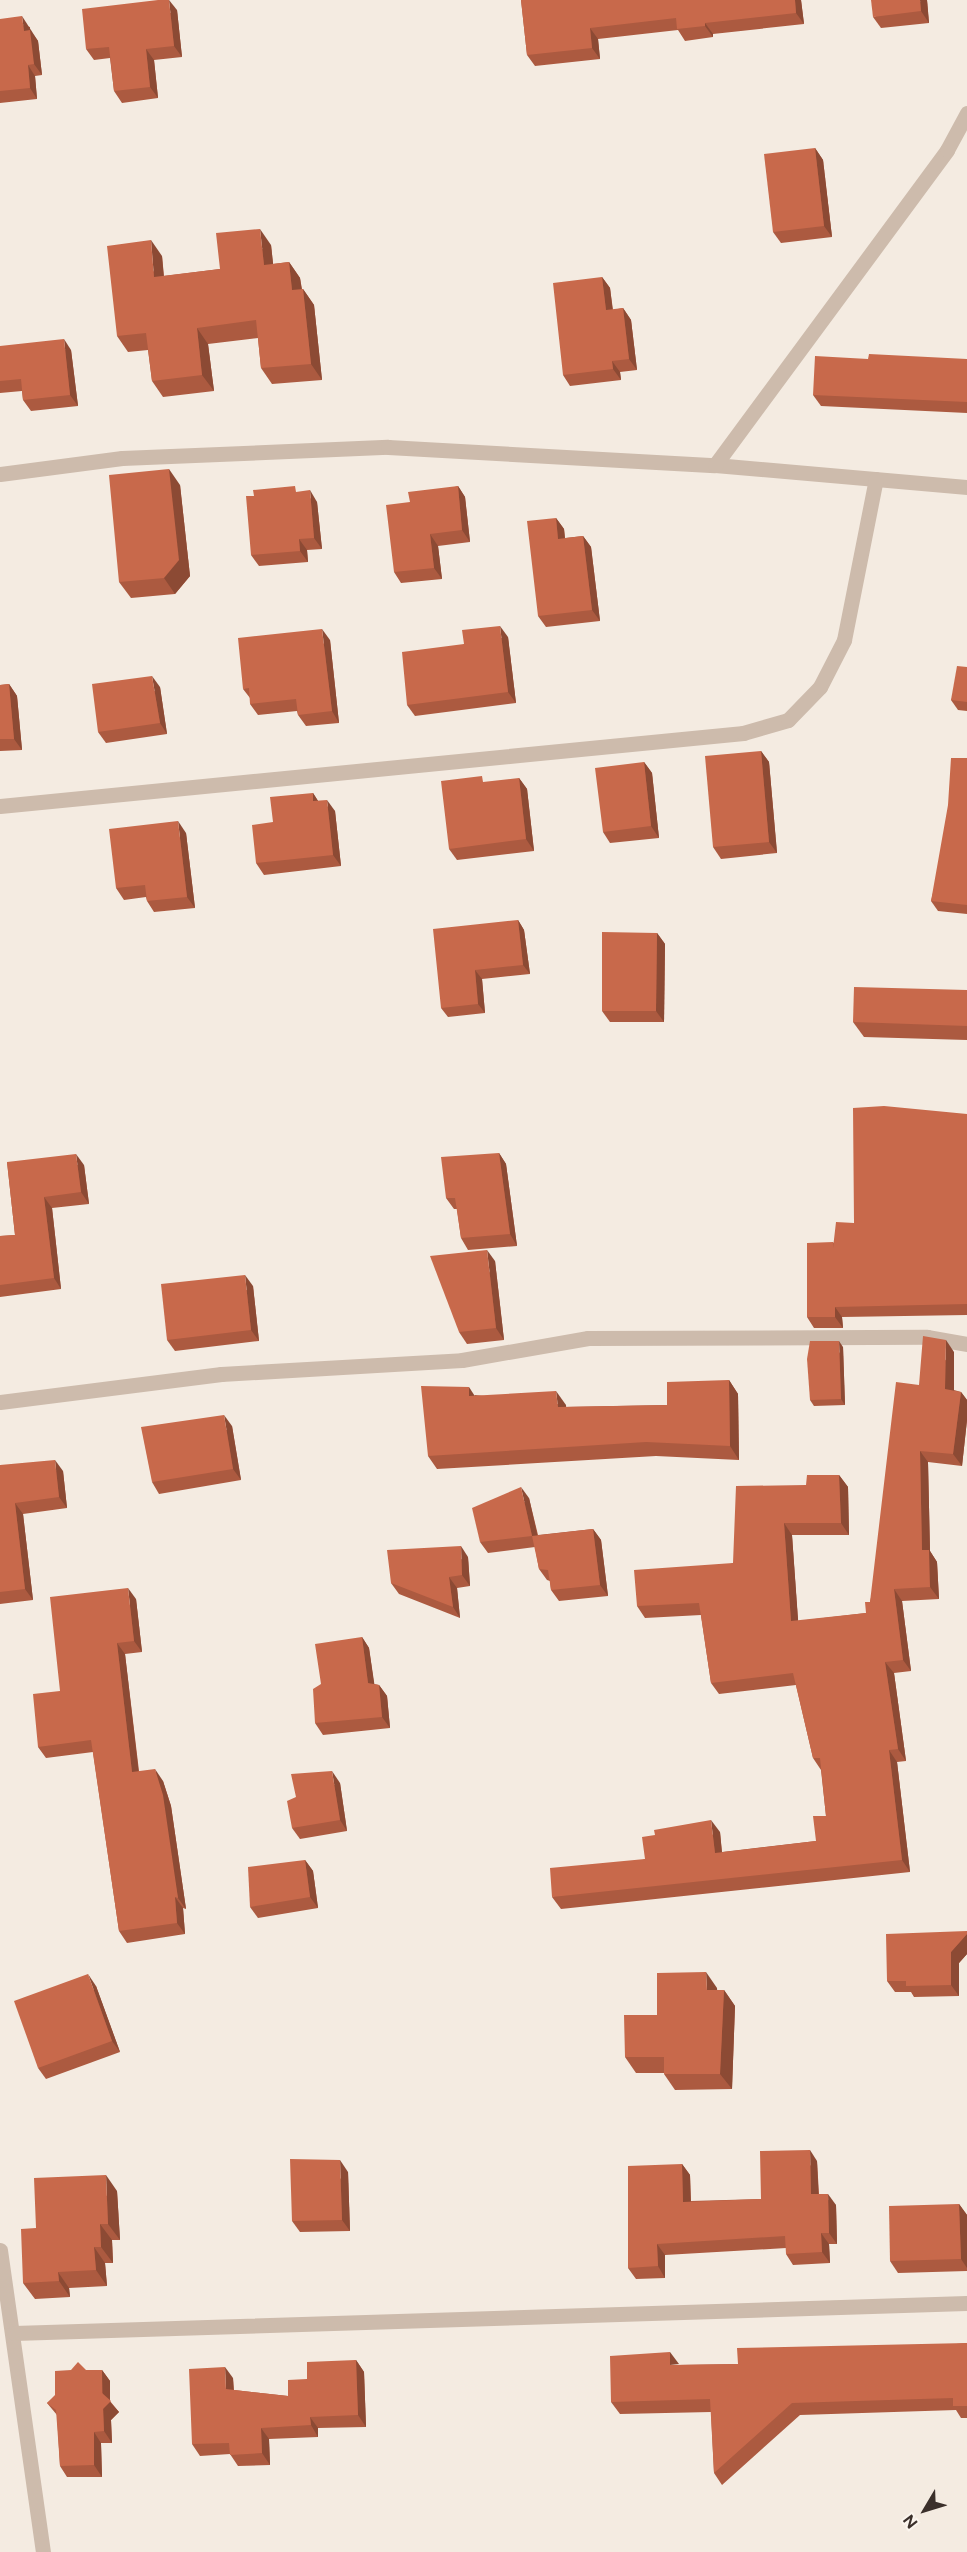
<!DOCTYPE html>
<style>
body{margin:0}
#map{position:relative;width:967px;height:2552px;overflow:hidden;background:#f4ebe1;font-family:Figtree,sans-serif}
div>[style]{position:absolute}
.minor>*{height:15px;margin:-7.5px;padding:0 7.5px;transform-origin:7.5px;border-radius:7.5px;background:#cdbbac}
.wall>*{inset:0;background:#ac5a40}
.shaded-wall>*{inset:0;background:#8c4a34}
.building>*{inset:0;background:#c8694b}
span{translate:-50% -50%;white-space:nowrap;text-align:center;line-height:1.15;-webkit-text-stroke:6px #fbf5ee;paint-order:stroke}
.north{position:absolute;left:895px;top:2480px;width:60px;height:60px;-webkit-text-stroke:4px #fbf5ee;paint-order:stroke;rotate:232deg;font-size:16px;font-weight:700;line-height:24px;text-align:center;color:#3b302b}
.north::after{content:'';display:block;margin:auto;width:21px;height:27px;background:#3b302b;clip-path:polygon(50% 0,100% 100%,50% 72%,0 100%)}
</style>
<div id="map">
<div class="minor">
<i style="left:715px;top:465px;width:253px;rotate:5deg"></i>
<i style="left:0;top:474px;width:123px;rotate:-7.5deg"></i>
<i style="left:122px;top:458px;width:266px;rotate:-2.4deg"></i>
<i style="left:388px;top:447px;width:327px;rotate:3.2deg"></i>
<i style="left:715px;top:465px;width:391px;rotate:-53.6deg"></i>
<i style="left:947px;top:150px;width:42px;rotate:-61.6deg"></i>
<i style="left:0;top:806px;width:747px;rotate:-5.61deg"></i>
<i style="left:743px;top:733px;width:47px;rotate:-16.1deg"></i>
<i style="left:788px;top:720px;width:46px;rotate:-45.9deg"></i>
<i style="left:820px;top:687px;width:53px;rotate:-62.9deg"></i>
<i style="left:844px;top:640px;width:164px;rotate:-78.8deg"></i>
<i style="left:0;top:1402px;width:223px;rotate:-7.2deg"></i>
<i style="left:221px;top:1374px;width:241px;rotate:-3.3deg"></i>
<i style="left:462px;top:1360px;width:128px;rotate:-9.9deg"></i>
<i style="left:588px;top:1338px;width:339px;rotate:-0.2deg"></i>
<i style="left:927px;top:1337px;width:41px;rotate:9.9deg"></i>
<i style="left:0;top:2250px;width:305px;rotate:81.9deg"></i>
<i style="left:14px;top:2333px;width:953px;rotate:-1.8deg"></i>
</div>
<div class="wall">
<i style="clip-path:polygon(521px 0,801px 0,804px 24px,713px 34px,713px 37px,685px 41px,678px 30px,598px 39px,600px 59px,535px 66px,527px 55px)"></i>
<i style="clip-path:polygon(927px 0,929px 23px,881px 28px,873px 17px)"></i>
<i style="clip-path:polygon(177px 10px,182px 57px,154px 60px,158px 98px,122px 103px,114px 91px,110px 58px,94px 60px,86px 49px)"></i>
<i style="clip-path:polygon(0 19px,30px 27px,30px 30px,38px 41px,42px 75px,35px 76px,37px 99px,0 103px)"></i>
<i style="clip-path:polygon(815px 148px,823px 160px,832px 237px,781px 243px,773px 232px)"></i>
<i style="clip-path:polygon(271px 245px,273px 264px,289px 262px,300px 278px,302px 289px,303px 289px,314px 305px,322px 380px,272px 384px,261px 368px,258px 338px,208px 344px,214px 391px,163px 397px,152px 381px,148px 350px,128px 352px,117px 336px,162px 256px,164px 276px,220px 269px)"></i>
<i style="clip-path:polygon(602px 277px,610px 288px,613px 310px,623px 308px,631px 320px,637px 370px,620px 372px,621px 380px,570px 386px,563px 375px)"></i>
<i style="clip-path:polygon(0 346px,71px 350px,78px 406px,31px 411px,23px 400px,22px 391px,0 393px)"></i>
<i style="clip-path:polygon(868px 359px,967px 359px,967px 413px,821px 406px,813px 395px)"></i>
<i style="clip-path:polygon(180px 485px,190px 576px,175px 594px,131px 598px,119px 582px)"></i>
<i style="clip-path:polygon(458px 486px,465px 497px,470px 542px,438px 546px,442px 579px,401px 583px,394px 572px,410px 502px)"></i>
<i style="clip-path:polygon(299px 492px,317px 502px,322px 549px,307px 550px,308px 562px,259px 566px,251px 555px)"></i>
<i style="clip-path:polygon(556px 518px,564px 529px,565px 538px,583px 536px,591px 547px,600px 621px,546px 627px,538px 616px)"></i>
<i style="clip-path:polygon(508px 637px,516px 703px,415px 716px,407px 705px,464px 644px)"></i>
<i style="clip-path:polygon(330px 640px,339px 723px,306px 726px,298px 715px,297px 711px,258px 715px,250px 704px,250px 698px,243px 689px)"></i>
<i style="clip-path:polygon(967px 667px,967px 711px,958px 710px,951px 700px)"></i>
<i style="clip-path:polygon(9px 684px,17px 696px,22px 750px,0 751px,0 685px)"></i>
<i style="clip-path:polygon(160px 687px,167px 734px,106px 743px,98px 732px)"></i>
<i style="clip-path:polygon(761px 751px,769px 762px,777px 853px,721px 859px,713px 847px)"></i>
<i style="clip-path:polygon(967px 758px,967px 914px,938px 911px,931px 901px)"></i>
<i style="clip-path:polygon(644px 762px,652px 773px,659px 838px,610px 843px,603px 832px)"></i>
<i style="clip-path:polygon(519px 778px,527px 789px,534px 851px,457px 860px,449px 849px)"></i>
<i style="clip-path:polygon(313px 793px,318px 801px,335px 811px,341px 866px,264px 875px,256px 863px,273px 822px)"></i>
<i style="clip-path:polygon(186px 833px,195px 908px,154px 912px,147px 901px,146px 897px,124px 900px,116px 888px)"></i>
<i style="clip-path:polygon(518px 920px,524px 930px,530px 974px,482px 979px,485px 1013px,448px 1017px,441px 1008px)"></i>
<i style="clip-path:polygon(657px 933px,665px 944px,664px 1022px,610px 1022px,602px 1011px)"></i>
<i style="clip-path:polygon(967px 990px,967px 1040px,864px 1037px,853px 1022px)"></i>
<i style="clip-path:polygon(967px 1114px,967px 1315px,842px 1317px,843px 1328px,814px 1328px,807px 1317px,833px 1243px)"></i>
<i style="clip-path:polygon(499px 1153px,506px 1164px,517px 1246px,468px 1250px,461px 1238px,457px 1209px,454px 1209px,446px 1198px)"></i>
<i style="clip-path:polygon(7px 1162px,84px 1165px,89px 1204px,52px 1208px,61px 1289px,0 1297px,0 1236px,15px 1235px)"></i>
<i style="clip-path:polygon(495px 1261px,504px 1340px,467px 1344px,459px 1332px)"></i>
<i style="clip-path:polygon(253px 1286px,259px 1341px,175px 1351px,167px 1340px)"></i>
<i style="clip-path:polygon(843px 1347px,845px 1405px,814px 1406px,810px 1400px)"></i>
<i style="clip-path:polygon(954px 1352px,954px 1390px,961px 1392px,967px 1400px,967px 1420px,962px 1466px,928px 1462px,930px 1551px,937px 1562px,939px 1599px,902px 1601px,911px 1671px,894px 1673px,906px 1761px,897px 1762px,910px 1872px,561px 1909px,552px 1897px,645px 1859px,720px 1832px,722px 1852px,816px 1841px,826px 1816px,821px 1770px,813px 1758px,796px 1685px,719px 1694px,711px 1683px,701px 1615px,645px 1618px,637px 1606px,733px 1563px,839px 1475px,848px 1487px,849px 1535px,792px 1535px,798px 1621px,866px 1613px,870px 1602px,919px 1385px)"></i>
<i style="clip-path:polygon(729px 1380px,738px 1394px,739px 1460px,656px 1456px,437px 1469px,428px 1456px,475px 1395px,566px 1405px,566px 1407px,667px 1405px)"></i>
<i style="clip-path:polygon(232px 1426px,241px 1480px,159px 1494px,152px 1482px)"></i>
<i style="clip-path:polygon(0 1465px,63px 1471px,67px 1508px,23px 1514px,33px 1600px,0 1604px)"></i>
<i style="clip-path:polygon(529px 1498px,538px 1535px,593px 1529px,601px 1540px,608px 1596px,559px 1601px,551px 1590px,550px 1581px,547px 1580px,539px 1569px,535px 1547px,488px 1553px,480px 1542px)"></i>
<i style="clip-path:polygon(468px 1557px,470px 1586px,457px 1588px,460px 1618px,399px 1594px,391px 1583px)"></i>
<i style="clip-path:polygon(136px 1599px,142px 1652px,125px 1654px,139px 1771px,163px 1781px,171px 1806px,186px 1909px,183px 1908px,185px 1934px,127px 1943px,119px 1931px,93px 1752px,46px 1758px,38px 1747px,60px 1691px)"></i>
<i style="clip-path:polygon(362px 1637px,369px 1648px,374px 1684px,379px 1685px,387px 1696px,390px 1728px,323px 1735px,315px 1723px,321px 1684px)"></i>
<i style="clip-path:polygon(340px 1783px,347px 1831px,300px 1839px,292px 1828px,296px 1797px)"></i>
<i style="clip-path:polygon(305px 1860px,313px 1871px,318px 1908px,258px 1918px,250px 1907px)"></i>
<i style="clip-path:polygon(967px 1931px,967px 1954px,959px 1963px,959px 1996px,914px 1997px,911px 1992px,895px 1992px,887px 1981px)"></i>
<i style="clip-path:polygon(96px 1986px,120px 2052px,46px 2079px,38px 2068px)"></i>
<i style="clip-path:polygon(717px 1988px,717px 1990px,724px 1990px,735px 2006px,732px 2089px,675px 2090px,664px 2074px,664px 2073px,636px 2073px,625px 2057px,657px 2015px)"></i>
<i style="clip-path:polygon(817px 2161px,819px 2194px,836px 2205px,837px 2244px,829px 2244px,830px 2263px,793px 2265px,786px 2254px,786px 2248px,665px 2255px,665px 2278px,636px 2279px,628px 2268px,682px 2164px,690px 2175px,691px 2201px,761px 2199px)"></i>
<i style="clip-path:polygon(348px 2172px,350px 2231px,300px 2232px,292px 2221px)"></i>
<i style="clip-path:polygon(117px 2191px,120px 2240px,112px 2240px,113px 2263px,105px 2263px,107px 2286px,69px 2288px,70px 2297px,35px 2299px,23px 2283px,36px 2228px)"></i>
<i style="clip-path:polygon(959px 2204px,967px 2215px,967px 2271px,898px 2273px,890px 2261px)"></i>
<i style="clip-path:polygon(967px 2343px,967px 2418px,961px 2418px,956px 2410px,800px 2415px,722px 2485px,714px 2473px,711px 2412px,620px 2414px,611px 2402px,679px 2365px,738px 2364px)"></i>
<i style="clip-path:polygon(356px 2360px,364px 2372px,366px 2427px,318px 2428px,318px 2437px,269px 2439px,270px 2465px,238px 2466px,230px 2454px,200px 2456px,192px 2444px,233px 2378px,234px 2390px,288px 2396px,307px 2379px)"></i>
<i style="clip-path:polygon(86px 2370px,102px 2370px,110px 2381px,110px 2401px,119px 2412px,111px 2420px,112px 2443px,101px 2443px,102px 2477px,67px 2477px,60px 2466px,57px 2415px,47px 2403px)"></i>
</div>
<div class="shaded-wall">
<i style="clip-path:polygon(169px 0,177px 10px,182px 57px,174px 46px)"></i>
<i style="clip-path:polygon(795px 0,801px 0,804px 24px,796px 13px)"></i>
<i style="clip-path:polygon(920px 0,927px 0,929px 23px,921px 11px)"></i>
<i style="clip-path:polygon(22px 16px,38px 41px,42px 75px,34px 64px,24px 31px)"></i>
<i style="clip-path:polygon(705px 23px,713px 34px,713px 37px,705px 26px)"></i>
<i style="clip-path:polygon(590px 28px,598px 39px,600px 59px,592px 48px)"></i>
<i style="clip-path:polygon(146px 49px,154px 60px,158px 98px,150px 87px)"></i>
<i style="clip-path:polygon(28px 65px,35px 76px,37px 99px,30px 88px)"></i>
<i style="clip-path:polygon(815px 148px,823px 160px,832px 237px,824px 226px)"></i>
<i style="clip-path:polygon(260px 229px,271px 245px,275px 281px,264px 265px)"></i>
<i style="clip-path:polygon(151px 240px,162px 256px,165px 293px,154px 277px)"></i>
<i style="clip-path:polygon(289px 262px,300px 278px,304px 306px,292px 290px)"></i>
<i style="clip-path:polygon(602px 277px,610px 288px,614px 322px,606px 310px)"></i>
<i style="clip-path:polygon(303px 289px,314px 305px,322px 380px,311px 364px)"></i>
<i style="clip-path:polygon(623px 308px,631px 320px,637px 370px,629px 359px)"></i>
<i style="clip-path:polygon(197px 328px,208px 344px,214px 391px,202px 375px)"></i>
<i style="clip-path:polygon(64px 339px,71px 350px,78px 406px,70px 395px)"></i>
<i style="clip-path:polygon(612px 361px,620px 372px,621px 380px,613px 369px)"></i>
<i style="clip-path:polygon(169px 469px,180px 485px,190px 576px,175px 594px,164px 578px)"></i>
<i style="clip-path:polygon(458px 486px,465px 497px,470px 542px,462px 530px)"></i>
<i style="clip-path:polygon(310px 490px,317px 502px,322px 549px,314px 538px)"></i>
<i style="clip-path:polygon(556px 518px,564px 529px,566px 550px,558px 539px)"></i>
<i style="clip-path:polygon(430px 534px,438px 546px,442px 579px,434px 568px)"></i>
<i style="clip-path:polygon(583px 536px,591px 547px,600px 621px,592px 610px)"></i>
<i style="clip-path:polygon(299px 539px,307px 550px,308px 562px,300px 551px)"></i>
<i style="clip-path:polygon(500px 626px,508px 637px,516px 703px,508px 692px)"></i>
<i style="clip-path:polygon(322px 629px,330px 640px,339px 723px,332px 711px)"></i>
<i style="clip-path:polygon(152px 676px,160px 687px,167px 734px,160px 723px)"></i>
<i style="clip-path:polygon(9px 684px,17px 696px,22px 750px,14px 739px)"></i>
<i style="clip-path:polygon(761px 751px,769px 762px,777px 853px,769px 842px)"></i>
<i style="clip-path:polygon(644px 762px,652px 773px,659px 838px,651px 826px)"></i>
<i style="clip-path:polygon(519px 778px,527px 789px,534px 851px,526px 839px)"></i>
<i style="clip-path:polygon(313px 793px,320px 804px,313px 801px)"></i>
<i style="clip-path:polygon(327px 800px,335px 811px,341px 866px,333px 855px)"></i>
<i style="clip-path:polygon(178px 821px,186px 833px,195px 908px,187px 897px)"></i>
<i style="clip-path:polygon(518px 920px,524px 930px,530px 974px,523px 965px)"></i>
<i style="clip-path:polygon(657px 933px,665px 944px,664px 1022px,656px 1011px)"></i>
<i style="clip-path:polygon(475px 970px,482px 979px,485px 1013px,478px 1004px)"></i>
<i style="clip-path:polygon(499px 1153px,506px 1164px,517px 1246px,510px 1234px)"></i>
<i style="clip-path:polygon(76px 1154px,84px 1165px,89px 1204px,81px 1192px)"></i>
<i style="clip-path:polygon(44px 1197px,52px 1208px,61px 1289px,54px 1278px)"></i>
<i style="clip-path:polygon(487px 1250px,495px 1261px,504px 1340px,496px 1328px)"></i>
<i style="clip-path:polygon(245px 1275px,253px 1286px,259px 1341px,251px 1330px)"></i>
<i style="clip-path:polygon(835px 1307px,842px 1317px,843px 1328px,835px 1317px)"></i>
<i style="clip-path:polygon(946px 1340px,954px 1352px,954px 1401px,945px 1389px)"></i>
<i style="clip-path:polygon(839px 1341px,843px 1347px,845px 1405px,841px 1399px)"></i>
<i style="clip-path:polygon(729px 1380px,738px 1394px,739px 1460px,730px 1446px)"></i>
<i style="clip-path:polygon(469px 1387px,478px 1401px,469px 1396px)"></i>
<i style="clip-path:polygon(556px 1391px,566px 1405px,567px 1421px,558px 1407px)"></i>
<i style="clip-path:polygon(961px 1392px,967px 1400px,967px 1420px,962px 1466px,953px 1454px)"></i>
<i style="clip-path:polygon(224px 1415px,232px 1426px,241px 1480px,233px 1469px)"></i>
<i style="clip-path:polygon(920px 1451px,928px 1462px,930px 1551px,937px 1562px,939px 1599px,930px 1587px,922px 1550px)"></i>
<i style="clip-path:polygon(55px 1460px,63px 1471px,67px 1508px,59px 1497px)"></i>
<i style="clip-path:polygon(839px 1475px,848px 1487px,849px 1535px,841px 1523px)"></i>
<i style="clip-path:polygon(521px 1487px,529px 1498px,540px 1547px,532px 1536px)"></i>
<i style="clip-path:polygon(15px 1503px,23px 1514px,33px 1600px,25px 1589px)"></i>
<i style="clip-path:polygon(784px 1523px,792px 1535px,799px 1633px,791px 1621px)"></i>
<i style="clip-path:polygon(593px 1529px,601px 1540px,608px 1596px,600px 1585px)"></i>
<i style="clip-path:polygon(461px 1546px,468px 1557px,470px 1586px,462px 1575px)"></i>
<i style="clip-path:polygon(449px 1577px,457px 1588px,460px 1618px,453px 1607px)"></i>
<i style="clip-path:polygon(128px 1588px,136px 1599px,142px 1652px,134px 1641px)"></i>
<i style="clip-path:polygon(894px 1589px,902px 1601px,911px 1671px,903px 1660px)"></i>
<i style="clip-path:polygon(362px 1637px,369px 1648px,376px 1695px,368px 1683px)"></i>
<i style="clip-path:polygon(117px 1643px,125px 1654px,140px 1784px,132px 1772px)"></i>
<i style="clip-path:polygon(885px 1662px,894px 1673px,906px 1761px,898px 1749px)"></i>
<i style="clip-path:polygon(379px 1685px,387px 1696px,390px 1728px,382px 1717px)"></i>
<i style="clip-path:polygon(889px 1750px,897px 1762px,910px 1872px,902px 1860px)"></i>
<i style="clip-path:polygon(155px 1769px,163px 1781px,171px 1806px,186px 1909px,178px 1898px)"></i>
<i style="clip-path:polygon(332px 1771px,340px 1783px,347px 1831px,340px 1820px)"></i>
<i style="clip-path:polygon(711px 1820px,720px 1832px,723px 1865px,715px 1853px)"></i>
<i style="clip-path:polygon(305px 1860px,313px 1871px,318px 1908px,310px 1897px)"></i>
<i style="clip-path:polygon(175px 1897px,183px 1908px,185px 1934px,177px 1923px)"></i>
<i style="clip-path:polygon(967px 1934px,967px 1954px,959px 1963px,959px 1996px,951px 1985px,951px 1952px)"></i>
<i style="clip-path:polygon(706px 1972px,717px 1988px,718px 2006px,707px 1990px)"></i>
<i style="clip-path:polygon(88px 1974px,96px 1986px,120px 2052px,112px 2041px)"></i>
<i style="clip-path:polygon(724px 1990px,735px 2006px,732px 2089px,720px 2074px)"></i>
<i style="clip-path:polygon(810px 2150px,817px 2161px,819px 2206px,811px 2194px)"></i>
<i style="clip-path:polygon(340px 2160px,348px 2172px,350px 2231px,342px 2220px)"></i>
<i style="clip-path:polygon(682px 2164px,690px 2175px,691px 2213px,683px 2202px)"></i>
<i style="clip-path:polygon(106px 2175px,117px 2191px,120px 2240px,108px 2224px)"></i>
<i style="clip-path:polygon(828px 2194px,836px 2205px,837px 2244px,829px 2233px)"></i>
<i style="clip-path:polygon(959px 2204px,967px 2215px,967px 2268px,961px 2259px)"></i>
<i style="clip-path:polygon(100px 2224px,112px 2240px,113px 2263px,101px 2247px)"></i>
<i style="clip-path:polygon(821px 2233px,829px 2244px,830px 2263px,822px 2252px)"></i>
<i style="clip-path:polygon(657px 2244px,665px 2255px,665px 2278px,658px 2266px)"></i>
<i style="clip-path:polygon(94px 2247px,105px 2263px,107px 2286px,96px 2270px)"></i>
<i style="clip-path:polygon(58px 2272px,69px 2288px,70px 2297px,59px 2281px)"></i>
<i style="clip-path:polygon(670px 2352px,679px 2364px,670px 2365px)"></i>
<i style="clip-path:polygon(356px 2360px,364px 2372px,366px 2427px,358px 2415px)"></i>
<i style="clip-path:polygon(225px 2367px,233px 2378px,234px 2400px,226px 2389px)"></i>
<i style="clip-path:polygon(102px 2370px,110px 2381px,110px 2402px,119px 2412px,111px 2420px,112px 2443px,104px 2431px)"></i>
<i style="clip-path:polygon(310px 2417px,318px 2428px,318px 2437px,311px 2425px)"></i>
<i style="clip-path:polygon(261px 2428px,269px 2439px,270px 2465px,262px 2453px)"></i>
<i style="clip-path:polygon(94px 2432px,101px 2443px,102px 2477px,94px 2465px)"></i>
</div>
<div class="building">
<i style="clip-path:polygon(158px 0,169px 0,174px 46px,146px 49px,150px 87px,114px 91px,109px 47px,86px 49px,82px 9px)"></i>
<i style="clip-path:polygon(521px 0,795px 0,796px 13px,705px 23px,705px 26px,677px 29px,676px 18px,590px 28px,592px 48px,527px 55px)"></i>
<i style="clip-path:polygon(871px 0,920px 0,921px 11px,873px 17px)"></i>
<i style="clip-path:polygon(22px 16px,24px 31px,30px 30px,34px 64px,28px 65px,30px 88px,0 91px,0 19px)"></i>
<i style="clip-path:polygon(815px 148px,824px 226px,773px 232px,764px 154px)"></i>
<i style="clip-path:polygon(260px 229px,264px 265px,289px 262px,292px 290px,303px 289px,311px 364px,261px 368px,256px 320px,197px 328px,202px 375px,152px 381px,146px 333px,117px 336px,107px 246px,151px 240px,154px 277px,220px 269px,216px 233px)"></i>
<i style="clip-path:polygon(602px 277px,606px 310px,623px 308px,629px 359px,612px 361px,613px 369px,563px 375px,553px 283px)"></i>
<i style="clip-path:polygon(64px 339px,70px 395px,23px 400px,21px 379px,0 381px,0 346px)"></i>
<i style="clip-path:polygon(869px 354px,967px 359px,967px 402px,813px 395px,815px 356px,868px 359px)"></i>
<i style="clip-path:polygon(169px 469px,179px 560px,164px 578px,119px 582px,109px 475px)"></i>
<i style="clip-path:polygon(295px 486px,296px 492px,310px 490px,314px 538px,299px 539px,300px 551px,251px 555px,246px 496px,254px 496px,253px 490px)"></i>
<i style="clip-path:polygon(458px 486px,462px 530px,430px 534px,434px 568px,394px 572px,386px 505px,410px 502px,408px 492px)"></i>
<i style="clip-path:polygon(556px 518px,558px 539px,583px 536px,592px 610px,538px 616px,527px 521px)"></i>
<i style="clip-path:polygon(500px 626px,508px 692px,407px 705px,402px 652px,464px 644px,462px 630px)"></i>
<i style="clip-path:polygon(322px 629px,332px 711px,298px 715px,296px 699px,250px 704px,249px 688px,243px 689px,238px 638px)"></i>
<i style="clip-path:polygon(957px 666px,967px 667px,967px 702px,951px 700px)"></i>
<i style="clip-path:polygon(152px 676px,160px 723px,98px 732px,92px 684px)"></i>
<i style="clip-path:polygon(9px 684px,14px 739px,0 739px,0 685px)"></i>
<i style="clip-path:polygon(761px 751px,769px 842px,713px 847px,705px 756px)"></i>
<i style="clip-path:polygon(951px 758px,967px 758px,967px 905px,931px 901px,948px 805px)"></i>
<i style="clip-path:polygon(644px 762px,651px 826px,603px 832px,595px 768px)"></i>
<i style="clip-path:polygon(482px 776px,483px 782px,519px 778px,526px 839px,449px 849px,441px 781px)"></i>
<i style="clip-path:polygon(313px 793px,313px 801px,327px 800px,333px 855px,256px 863px,252px 825px,273px 822px,270px 797px)"></i>
<i style="clip-path:polygon(178px 821px,187px 897px,147px 901px,145px 885px,116px 888px,109px 829px)"></i>
<i style="clip-path:polygon(518px 920px,523px 965px,475px 970px,478px 1004px,441px 1008px,433px 929px)"></i>
<i style="clip-path:polygon(602px 932px,657px 933px,656px 1011px,602px 1011px)"></i>
<i style="clip-path:polygon(854px 987px,967px 990px,967px 1026px,853px 1022px)"></i>
<i style="clip-path:polygon(884px 1106px,967px 1114px,967px 1304px,835px 1307px,835px 1317px,807px 1317px,807px 1243px,833px 1242px,833px 1248px,836px 1222px,854px 1223px,853px 1108px)"></i>
<i style="clip-path:polygon(499px 1153px,510px 1234px,461px 1238px,455px 1198px,446px 1198px,441px 1157px)"></i>
<i style="clip-path:polygon(76px 1154px,81px 1192px,44px 1197px,54px 1278px,0 1285px,0 1236px,15px 1235px,7px 1162px)"></i>
<i style="clip-path:polygon(487px 1250px,496px 1328px,459px 1332px,430px 1256px)"></i>
<i style="clip-path:polygon(245px 1275px,251px 1330px,167px 1340px,161px 1284px)"></i>
<i style="clip-path:polygon(923px 1336px,946px 1340px,945px 1389px,961px 1392px,953px 1454px,920px 1451px,922px 1550px,929px 1550px,930px 1587px,894px 1589px,903px 1660px,885px 1662px,898px 1749px,889px 1750px,902px 1860px,552px 1897px,550px 1868px,645px 1859px,642px 1837px,655px 1835px,654px 1830px,711px 1820px,715px 1853px,816px 1841px,813px 1816px,826px 1816px,820px 1758px,813px 1758px,793px 1673px,711px 1683px,699px 1603px,637px 1606px,634px 1570px,733px 1563px,736px 1486px,806px 1485px,807px 1475px,839px 1475px,841px 1523px,784px 1523px,791px 1621px,866px 1613px,865px 1602px,870px 1602px,896px 1382px,919px 1385px)"></i>
<i style="clip-path:polygon(810px 1341px,839px 1341px,841px 1399px,810px 1400px,807px 1359px)"></i>
<i style="clip-path:polygon(729px 1380px,730px 1446px,646px 1442px,428px 1456px,421px 1386px,469px 1387px,469px 1396px,556px 1391px,558px 1407px,667px 1405px,667px 1382px)"></i>
<i style="clip-path:polygon(224px 1415px,233px 1469px,152px 1482px,141px 1427px)"></i>
<i style="clip-path:polygon(55px 1460px,59px 1497px,15px 1503px,25px 1589px,0 1592px,0 1465px)"></i>
<i style="clip-path:polygon(521px 1487px,532px 1536px,480px 1542px,472px 1508px)"></i>
<i style="clip-path:polygon(593px 1529px,600px 1585px,551px 1590px,548px 1570px,539px 1569px,532px 1536px)"></i>
<i style="clip-path:polygon(461px 1546px,462px 1575px,449px 1577px,453px 1607px,391px 1583px,387px 1550px)"></i>
<i style="clip-path:polygon(128px 1588px,134px 1641px,117px 1643px,132px 1772px,155px 1769px,163px 1795px,178px 1898px,175px 1897px,177px 1923px,119px 1931px,91px 1740px,38px 1747px,33px 1694px,60px 1691px,50px 1597px)"></i>
<i style="clip-path:polygon(362px 1637px,368px 1683px,379px 1685px,382px 1717px,315px 1723px,313px 1689px,321px 1684px,315px 1644px)"></i>
<i style="clip-path:polygon(332px 1771px,340px 1820px,292px 1828px,287px 1801px,296px 1797px,291px 1774px)"></i>
<i style="clip-path:polygon(305px 1860px,310px 1897px,250px 1907px,248px 1867px)"></i>
<i style="clip-path:polygon(967px 1931px,967px 1934px,951px 1952px,951px 1985px,906px 1986px,906px 1981px,887px 1981px,886px 1934px)"></i>
<i style="clip-path:polygon(706px 1972px,707px 1990px,724px 1990px,720px 2074px,664px 2074px,664px 2057px,625px 2057px,624px 2015px,657px 2015px,657px 1973px)"></i>
<i style="clip-path:polygon(88px 1974px,112px 2041px,38px 2068px,14px 2001px)"></i>
<i style="clip-path:polygon(810px 2150px,811px 2194px,828px 2194px,829px 2233px,821px 2233px,822px 2252px,786px 2254px,785px 2236px,657px 2244px,658px 2266px,628px 2268px,628px 2166px,682px 2164px,683px 2202px,761px 2199px,760px 2151px)"></i>
<i style="clip-path:polygon(290px 2159px,340px 2160px,342px 2220px,292px 2221px)"></i>
<i style="clip-path:polygon(106px 2175px,108px 2224px,100px 2224px,101px 2247px,94px 2247px,96px 2270px,58px 2272px,59px 2281px,23px 2283px,21px 2229px,36px 2228px,34px 2178px)"></i>
<i style="clip-path:polygon(959px 2204px,961px 2259px,890px 2261px,889px 2206px)"></i>
<i style="clip-path:polygon(967px 2343px,967px 2406px,953px 2406px,953px 2398px,792px 2403px,714px 2473px,710px 2399px,611px 2402px,610px 2356px,670px 2352px,670px 2365px,738px 2364px,737px 2348px)"></i>
<i style="clip-path:polygon(356px 2360px,358px 2415px,310px 2417px,311px 2425px,261px 2428px,262px 2453px,230px 2455px,229px 2443px,192px 2444px,189px 2369px,225px 2367px,226px 2389px,288px 2396px,288px 2380px,307px 2379px,307px 2362px)"></i>
<i style="clip-path:polygon(78px 2362px,86px 2370px,102px 2370px,102px 2393px,111px 2401px,103px 2409px,104px 2431px,94px 2432px,94px 2465px,60px 2466px,56px 2410px,47px 2403px,55px 2395px,55px 2371px,71px 2370px)"></i>
</div>
<div class="north">N</div>
</div>
